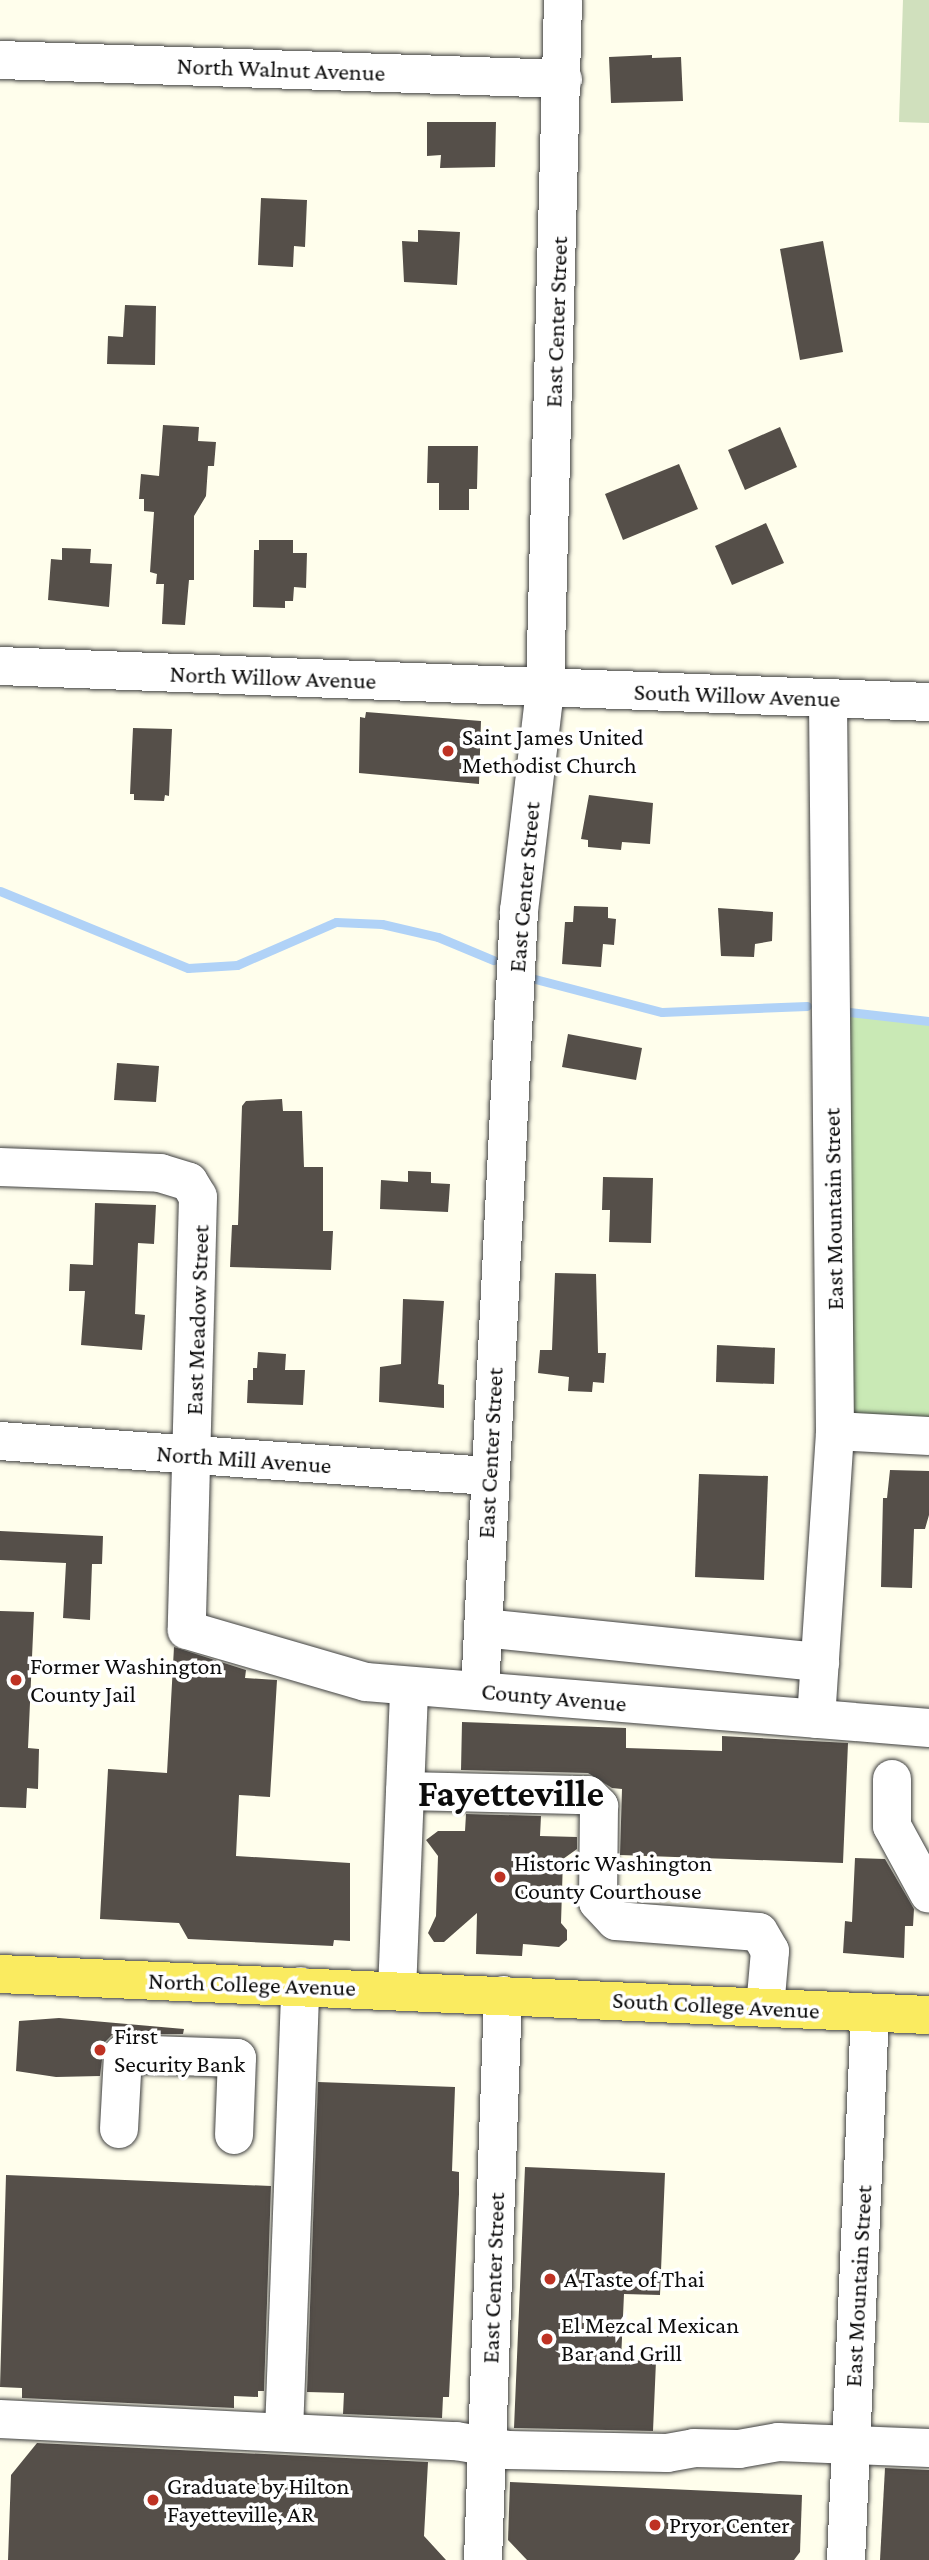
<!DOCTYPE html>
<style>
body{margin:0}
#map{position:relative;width:929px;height:2560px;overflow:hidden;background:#fffeec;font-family:"Crimson Pro",serif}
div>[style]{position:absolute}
.green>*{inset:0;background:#c9e9b5}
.cemetery>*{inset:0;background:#d0e0bd}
.stream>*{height:9px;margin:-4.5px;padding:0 4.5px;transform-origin:4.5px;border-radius:4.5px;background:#b0d2f7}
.building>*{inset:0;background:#554f49}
.roads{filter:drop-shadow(0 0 2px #3f3f3f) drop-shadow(0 0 2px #3f3f3f)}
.minor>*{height:38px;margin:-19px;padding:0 19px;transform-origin:19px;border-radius:19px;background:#fff}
.major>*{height:38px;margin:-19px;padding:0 19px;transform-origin:19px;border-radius:19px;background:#faeb60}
.dots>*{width:19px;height:19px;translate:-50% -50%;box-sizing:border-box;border:4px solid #fff;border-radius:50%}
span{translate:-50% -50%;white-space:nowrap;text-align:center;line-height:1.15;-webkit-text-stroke:7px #fff;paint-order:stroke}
.street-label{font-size:24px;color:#0c0c0c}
.poi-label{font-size:24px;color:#0c0c0c}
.left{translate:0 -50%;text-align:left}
.town-label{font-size:38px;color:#0c0c0c;font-weight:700}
</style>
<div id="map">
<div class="green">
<i style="clip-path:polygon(830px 1010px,929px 1021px,929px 1436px,835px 1431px)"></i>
</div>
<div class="cemetery">
<i style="clip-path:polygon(903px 0,929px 0,929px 123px,899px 122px)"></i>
</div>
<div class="stream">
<i style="left:0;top:891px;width:203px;rotate:22.3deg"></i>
<i style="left:188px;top:968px;width:49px;rotate:-3.5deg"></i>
<i style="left:237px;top:965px;width:108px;rotate:-23.5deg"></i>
<i style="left:336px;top:922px;width:46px;rotate:2.5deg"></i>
<i style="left:382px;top:924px;width:57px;rotate:13.1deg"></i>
<i style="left:438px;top:937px;width:60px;rotate:22.7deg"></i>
<i style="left:535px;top:979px;width:131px;rotate:14.6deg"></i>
<i style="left:662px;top:1012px;width:145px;rotate:-2.4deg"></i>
<i style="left:849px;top:1012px;width:81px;rotate:6.4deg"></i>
</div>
<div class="building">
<i style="clip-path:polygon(652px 55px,652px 58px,681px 57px,683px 101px,611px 103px,609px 57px)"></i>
<i style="clip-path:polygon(427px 122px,496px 122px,495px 167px,440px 168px,441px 155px,427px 156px)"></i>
<i style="clip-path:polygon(261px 198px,307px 200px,305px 247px,294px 246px,293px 267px,258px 265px)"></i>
<i style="clip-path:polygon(418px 230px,460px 232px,457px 285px,404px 282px,402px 241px,418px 242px)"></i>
<i style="clip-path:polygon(823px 241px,843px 352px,800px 360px,780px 249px)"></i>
<i style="clip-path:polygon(125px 305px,156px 306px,155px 365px,107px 364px,108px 336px,123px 337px)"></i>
<i style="clip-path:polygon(163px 425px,199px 427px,198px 441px,216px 442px,214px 466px,208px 466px,206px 496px,194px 516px,194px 580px,189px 580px,185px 625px,162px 624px,164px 584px,156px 584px,157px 574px,150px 572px,154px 512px,144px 511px,144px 499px,139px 499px,141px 474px,159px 476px)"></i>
<i style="clip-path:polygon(780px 427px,797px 467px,745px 490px,728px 450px)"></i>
<i style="clip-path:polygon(428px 446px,478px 446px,477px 489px,469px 489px,469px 510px,439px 510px,439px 483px,427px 483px)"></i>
<i style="clip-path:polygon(679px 464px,698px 509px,623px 540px,605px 494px)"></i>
<i style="clip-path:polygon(766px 523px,784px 563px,732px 585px,715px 546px)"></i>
<i style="clip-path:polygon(259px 540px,293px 540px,293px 553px,307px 553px,306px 588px,294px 587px,293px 601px,285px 601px,285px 608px,253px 607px,254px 550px,259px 550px)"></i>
<i style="clip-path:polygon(62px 548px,91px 549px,90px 563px,112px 564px,109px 607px,48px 600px,51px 559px,62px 560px)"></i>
<i style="clip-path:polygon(366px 712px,481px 721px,479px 784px,359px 773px,360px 717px,365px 718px)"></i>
<i style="clip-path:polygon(133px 728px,172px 729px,169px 796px,165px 795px,164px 801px,134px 800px,134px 794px,130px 794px)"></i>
<i style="clip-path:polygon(589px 795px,653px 803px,650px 844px,622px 842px,621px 850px,588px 847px,588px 840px,581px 839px)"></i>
<i style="clip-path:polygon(574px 906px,608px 907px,608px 918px,616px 919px,614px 945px,603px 944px,601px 967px,562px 964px,565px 922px,573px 922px)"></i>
<i style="clip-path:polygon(718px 908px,773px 912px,772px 941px,755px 944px,754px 957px,721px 956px)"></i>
<i style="clip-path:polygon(568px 1034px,642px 1048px,636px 1080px,562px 1067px)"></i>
<i style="clip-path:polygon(117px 1063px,159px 1066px,156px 1102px,114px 1100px)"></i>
<i style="clip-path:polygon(282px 1099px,283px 1111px,302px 1111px,304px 1167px,323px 1167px,323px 1231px,333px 1231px,331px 1270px,230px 1267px,232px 1225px,238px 1225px,242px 1106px,246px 1101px)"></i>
<i style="clip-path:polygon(408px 1171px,431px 1172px,431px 1183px,450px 1184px,448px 1212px,380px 1209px,381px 1180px,408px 1182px)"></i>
<i style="clip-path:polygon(603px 1177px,653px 1178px,651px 1243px,609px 1242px,610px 1210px,602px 1210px)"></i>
<i style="clip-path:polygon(95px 1203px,156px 1205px,154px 1244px,138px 1243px,135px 1314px,145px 1315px,142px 1350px,81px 1345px,85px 1291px,69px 1291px,70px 1264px,93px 1265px)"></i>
<i style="clip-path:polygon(555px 1273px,596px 1274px,598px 1353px,606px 1353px,604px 1383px,593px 1382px,592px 1392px,568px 1391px,569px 1377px,538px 1373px,540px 1350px,552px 1350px)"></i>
<i style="clip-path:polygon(403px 1299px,444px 1301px,438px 1384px,444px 1385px,444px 1408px,379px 1402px,380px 1367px,401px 1364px)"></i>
<i style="clip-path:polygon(717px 1345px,775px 1348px,774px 1384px,716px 1382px)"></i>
<i style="clip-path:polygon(258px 1352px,286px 1354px,285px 1370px,305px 1370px,303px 1405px,247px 1403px,248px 1380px,253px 1380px,253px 1368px,257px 1368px)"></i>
<i style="clip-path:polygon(890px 1470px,929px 1471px,929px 1515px,925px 1529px,914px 1529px,912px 1588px,881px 1587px,883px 1498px,887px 1498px)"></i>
<i style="clip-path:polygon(699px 1474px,768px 1476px,764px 1580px,695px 1577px)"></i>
<i style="clip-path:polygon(0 1531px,103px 1536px,102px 1564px,92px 1564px,90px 1620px,63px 1618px,66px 1563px,0 1560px)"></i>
<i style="clip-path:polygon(0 1611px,34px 1612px,28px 1748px,39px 1749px,38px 1789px,27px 1788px,26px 1808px,0 1807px)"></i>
<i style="clip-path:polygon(174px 1647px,246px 1670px,245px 1678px,277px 1680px,270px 1797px,239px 1795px,236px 1856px,350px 1863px,350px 1941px,334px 1940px,333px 1946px,188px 1939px,179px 1923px,100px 1919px,108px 1769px,167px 1773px)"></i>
<i style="clip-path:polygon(462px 1722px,626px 1728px,626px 1748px,722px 1751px,722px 1736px,848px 1743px,843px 1863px,620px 1855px,622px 1789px,612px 1788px,588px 1773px,461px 1770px)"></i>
<i style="clip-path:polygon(466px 1814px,541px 1816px,540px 1836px,577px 1837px,577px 1849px,563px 1859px,561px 1923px,567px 1930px,567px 1940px,559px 1947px,523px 1944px,522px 1956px,476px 1954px,477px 1913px,444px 1942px,434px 1942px,428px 1933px,436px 1916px,438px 1856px,426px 1840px,438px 1831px,465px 1831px)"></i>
<i style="clip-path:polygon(855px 1858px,885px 1859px,914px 1909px,913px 1926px,905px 1926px,904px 1958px,843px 1953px,845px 1921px,852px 1922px)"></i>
<i style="clip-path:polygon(59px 2018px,184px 2029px,183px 2034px,113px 2034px,104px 2043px,100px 2076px,56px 2077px,16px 2071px,19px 2021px)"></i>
<i style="clip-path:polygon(318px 2082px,455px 2087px,452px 2171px,459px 2172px,459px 2194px,449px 2397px,443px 2397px,442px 2418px,343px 2414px,344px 2393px,307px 2392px)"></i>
<i style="clip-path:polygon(525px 2167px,665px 2173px,660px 2295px,624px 2294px,621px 2360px,656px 2361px,653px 2431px,514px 2428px)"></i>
<i style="clip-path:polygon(6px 2175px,271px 2186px,264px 2391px,258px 2391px,258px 2397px,234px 2396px,234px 2408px,22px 2398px,22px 2388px,0 2387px)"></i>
<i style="clip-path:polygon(37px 2443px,428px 2462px,424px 2536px,446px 2560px,8px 2560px,11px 2475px)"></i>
<i style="clip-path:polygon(885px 2468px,929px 2470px,929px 2560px,880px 2560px)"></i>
<i style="clip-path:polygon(510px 2482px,802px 2495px,800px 2552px,794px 2560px,527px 2560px,508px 2540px)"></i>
</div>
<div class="roads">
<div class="minor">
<i style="left:0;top:60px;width:563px;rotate:1.93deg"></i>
<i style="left:0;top:666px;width:930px;rotate:2.22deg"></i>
<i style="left:0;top:1167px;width:160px;rotate:2.1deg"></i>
<i style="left:160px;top:1173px;width:30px;rotate:17deg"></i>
<i style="left:189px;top:1182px;width:17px;rotate:59deg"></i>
<i style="left:198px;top:1197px;width:433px;rotate:91.5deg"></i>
<i style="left:187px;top:1630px;width:186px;rotate:16.2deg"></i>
<i style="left:366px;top:1682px;width:565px;rotate:4.67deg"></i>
<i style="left:835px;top:1431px;width:94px;rotate:3deg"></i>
<i style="left:0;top:1441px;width:489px;rotate:4.1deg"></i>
<i style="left:483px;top:1628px;width:339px;rotate:5.8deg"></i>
<i style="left:480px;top:1691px;width:781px;rotate:-87.14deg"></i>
<i style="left:519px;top:911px;width:225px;rotate:-83.3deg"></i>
<i style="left:545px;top:688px;width:688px;rotate:-88.5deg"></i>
<i style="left:816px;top:1719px;width:289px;rotate:-86.2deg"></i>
<i style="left:835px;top:1431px;width:732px;rotate:-90.55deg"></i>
<i style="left:892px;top:1779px;width:47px;rotate:90deg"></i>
<i style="left:892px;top:1826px;width:77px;rotate:61.4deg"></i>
<i style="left:405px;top:1791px;width:183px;rotate:1.3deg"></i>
<i style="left:588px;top:1795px;width:16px;rotate:45deg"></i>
<i style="left:599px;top:1806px;width:96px;rotate:90.6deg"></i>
<i style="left:598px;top:1902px;width:26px;rotate:47deg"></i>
<i style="left:616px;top:1921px;width:143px;rotate:4.4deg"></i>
<i style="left:759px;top:1932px;width:22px;rotate:60deg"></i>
<i style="left:770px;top:1951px;width:57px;rotate:95deg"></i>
<i style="left:397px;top:1991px;width:304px;rotate:-87.7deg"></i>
<i style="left:119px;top:2129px;width:75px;rotate:-86.9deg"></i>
<i style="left:123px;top:2054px;width:114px;rotate:2deg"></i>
<i style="left:237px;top:2058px;width:77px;rotate:92.2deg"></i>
<i style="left:0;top:2419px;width:457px;rotate:2.8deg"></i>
<i style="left:456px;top:2441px;width:53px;rotate:9.8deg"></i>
<i style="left:508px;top:2450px;width:159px;rotate:1.1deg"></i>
<i style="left:667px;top:2453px;width:27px;rotate:-10deg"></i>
<i style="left:694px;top:2448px;width:45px;rotate:1.3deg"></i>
<i style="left:739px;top:2449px;width:40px;rotate:-10deg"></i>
<i style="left:778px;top:2442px;width:151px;rotate:2.3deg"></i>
<i style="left:284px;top:2432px;width:446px;rotate:-87.9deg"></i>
<i style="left:483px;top:2560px;width:565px;rotate:-87.97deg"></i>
<i style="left:846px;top:2560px;width:548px;rotate:-87.49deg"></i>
</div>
<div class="major">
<i style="left:0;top:1974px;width:930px;rotate:2.53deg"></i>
</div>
</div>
<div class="dots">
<i style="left:448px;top:751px;background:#be3223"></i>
<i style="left:16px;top:1680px;background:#be3223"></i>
<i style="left:500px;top:1877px;background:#be3223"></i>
<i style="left:100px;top:2050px;background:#be3223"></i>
<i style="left:550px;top:2279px;background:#be3223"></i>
<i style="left:547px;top:2339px;background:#be3223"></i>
<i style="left:153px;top:2500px;background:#be3223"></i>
<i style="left:655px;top:2525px;background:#be3223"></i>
</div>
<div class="street-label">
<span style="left:281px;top:69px;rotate:2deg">North Walnut Avenue</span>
<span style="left:556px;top:322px;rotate:-88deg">East Center Street</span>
<span style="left:273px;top:677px;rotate:2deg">North Willow Avenue</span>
<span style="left:737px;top:695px;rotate:2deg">South Willow Avenue</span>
<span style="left:524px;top:887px;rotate:-85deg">East Center Street</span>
<span style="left:833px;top:1209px;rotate:-91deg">East Mountain Street</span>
<span style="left:197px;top:1320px;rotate:-88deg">East Meadow Street</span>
<span style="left:490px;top:1453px;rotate:-87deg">East Center Street</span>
<span style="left:244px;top:1459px;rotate:4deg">North Mill Avenue</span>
<span style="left:554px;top:1697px;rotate:5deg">County Avenue</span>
<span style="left:252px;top:1984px;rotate:2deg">North College Avenue</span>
<span style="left:716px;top:2005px;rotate:3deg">South College Avenue</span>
<span style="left:493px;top:2278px;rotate:-88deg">East Center Street</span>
<span style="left:858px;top:2286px;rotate:-87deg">East Mountain Street</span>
</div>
<div class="poi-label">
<span class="left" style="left:462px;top:751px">Saint James United<br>Methodist Church</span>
<span class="left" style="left:30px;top:1680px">Former Washington<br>County Jail</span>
<span class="left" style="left:514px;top:1877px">Historic Washington<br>County Courthouse</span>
<span class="left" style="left:114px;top:2050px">First<br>Security Bank</span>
<span class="left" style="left:564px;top:2279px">A Taste of Thai</span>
<span class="left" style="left:561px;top:2339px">El Mezcal Mexican<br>Bar and Grill</span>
<span class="left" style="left:167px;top:2500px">Graduate by Hilton<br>Fayetteville, AR</span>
<span class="left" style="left:669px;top:2525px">Pryor Center</span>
</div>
<div class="town-label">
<span style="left:511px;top:1794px">Fayetteville</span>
</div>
</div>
